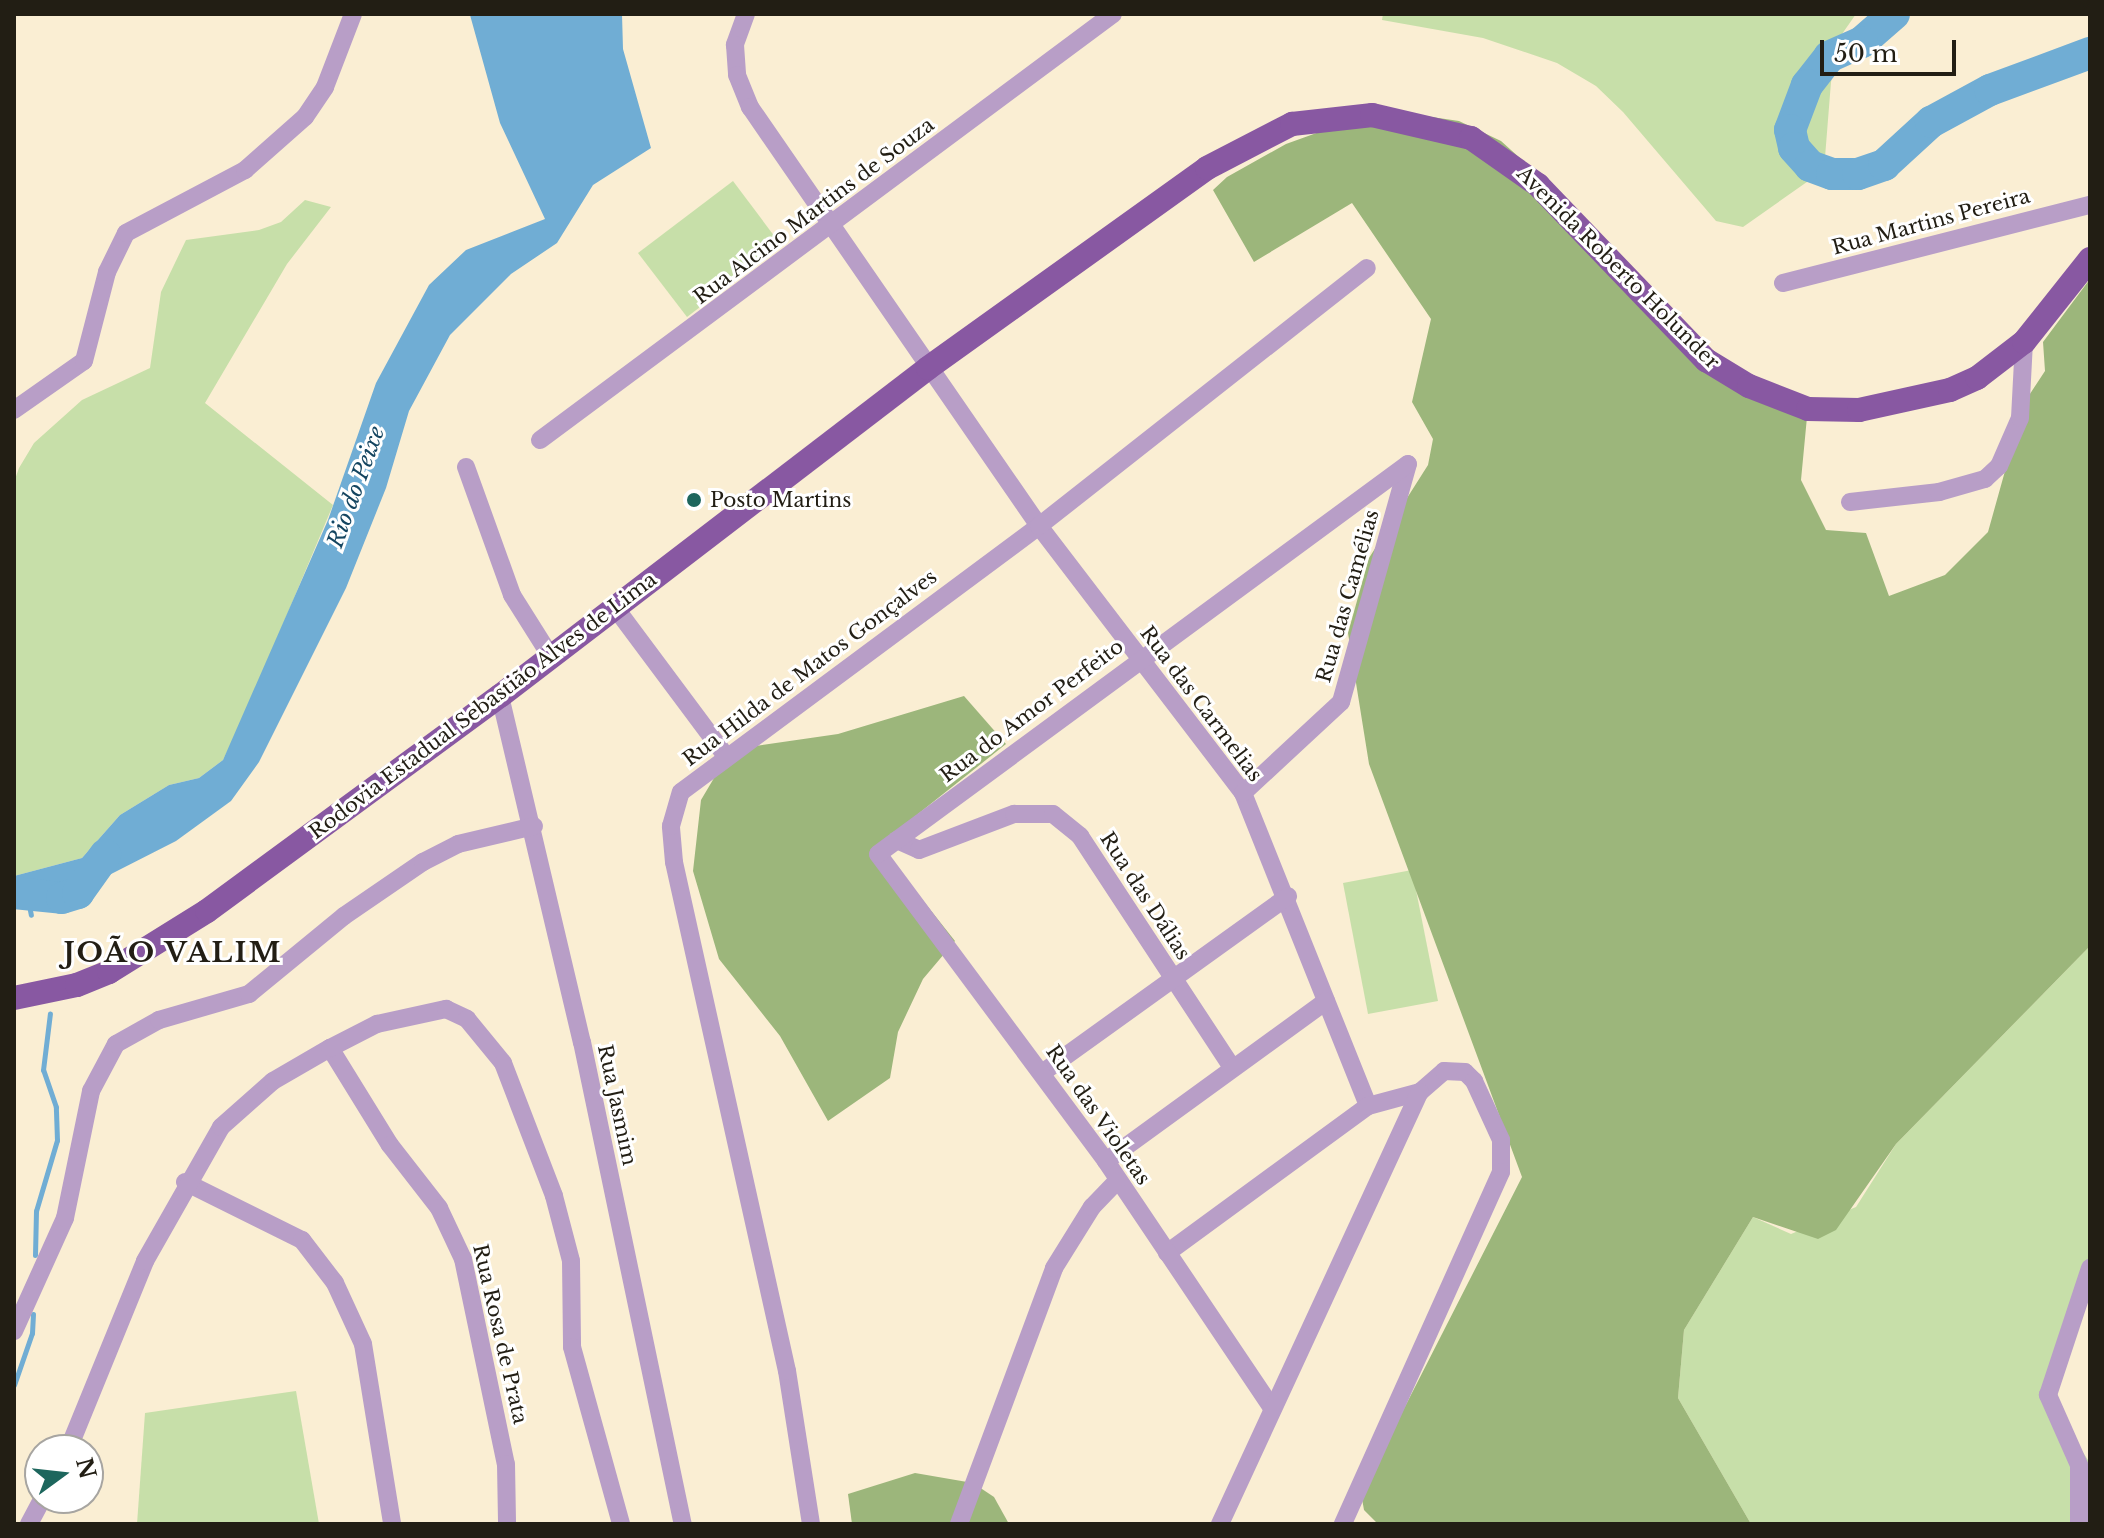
<!DOCTYPE html>
<meta charset="utf-8">
<style>
body{margin:0}
#map{position:relative;width:2104px;height:1538px;overflow:hidden;background:#faeed3;font-family:"Libre Baskerville",serif}
div>[style]{position:absolute}
.green>*{inset:0;background:#c7dfa9}
.forest>*{inset:0;background:#9cb67b}
.water>*{inset:0;background:#70add4}
.stream>*{height:5px;margin:-2.5px;padding:0 2.5px;transform-origin:2.5px;border-radius:2.5px;background:#70add4}
.river>*{height:32px;margin:-16px;padding:0 16px;transform-origin:16px;border-radius:16px;background:#70add4}
.street>*{height:18px;margin:-9px;padding:0 9px;transform-origin:9px;border-radius:9px;background:#b89ec7}
.primary>*{height:24px;margin:-12px;padding:0 12px;transform-origin:12px;border-radius:12px;background:#8858a2}
.dots>*{width:22px;height:22px;translate:-50% -50%;box-sizing:border-box;border:4px solid #fff;border-radius:50%}
span{translate:-50% -50%;white-space:nowrap;text-align:center;line-height:1.15;-webkit-text-stroke:6px #fff;paint-order:stroke}
.street-label{font-size:20px;color:#221e14}
.poi-label{font-size:20px;color:#221e14}
.left{translate:0 -50%;text-align:left}
.water-label{font-size:22px;color:#144560;font-style:italic}
.district-label{font-size:28px;color:#221e14;font-weight:700;letter-spacing:2px}
.frame{position:absolute;inset:0;border:16px solid #221e14;pointer-events:none}
.north{position:absolute;left:24px;top:1434px;width:80px;height:80px;box-sizing:border-box;background:#fff;border:2px solid #a7a5a1;border-radius:50%;rotate:75deg;font-size:22px;font-weight:700;line-height:32px;text-align:center;color:#221e14}
.north::after{content:'';display:block;margin:auto;width:28px;height:36px;background:#1d665d;clip-path:polygon(50% 0,100% 100%,50% 72%,0 100%)}
.scale{position:absolute;left:1820px;top:40px;width:136px;height:36px;box-sizing:border-box;border:4px solid #221e14;border-top:0;padding-left:10px;font-size:24px;line-height:28px;white-space:nowrap;color:#221e14;-webkit-text-stroke:6px #fff;paint-order:stroke}
</style>
<div id="map">
<div class="green">
<i style="clip-path:polygon(1383px 14px,1856px 14px,1842px 34px,1831px 82px,1824px 170px,1743px 227px,1716px 221px,1623px 112px,1596px 86px,1557px 63px,1483px 38px,1382px 20px)"></i>
<i style="clip-path:polygon(733px 181px,781px 245px,687px 317px,638px 253px)"></i>
<i style="clip-path:polygon(305px 200px,331px 207px,287px 264px,205px 403px,333px 505px,242px 722px,223px 760px,199px 778px,169px 785px,120px 815px,82px 858px,14px 876px,14px 482px,19px 468px,34px 443px,82px 400px,150px 368px,161px 292px,186px 240px,259px 230px,281px 222px)"></i>
<i style="clip-path:polygon(1412px 870px,1438px 1001px,1368px 1014px,1343px 883px)"></i>
<i style="clip-path:polygon(2090px 946px,2090px 1293px,2053px 1388px,2061px 1419px,2088px 1460px,2082px 1524px,1751px 1524px,1678px 1398px,1684px 1330px,1753px 1217px,1791px 1234px,1856px 1207px,1896px 1144px)"></i>
<i style="clip-path:polygon(296px 1391px,319px 1524px,137px 1524px,145px 1413px)"></i>
</div>
<div class="forest">
<i style="clip-path:polygon(1398px 112px,1459px 121px,1501px 141px,1551px 186px,1653px 308px,1807px 417px,1801px 480px,1826px 530px,1866px 533px,1889px 596px,1945px 575px,1988px 532px,2024px 403px,2045px 371px,2043px 342px,2090px 279px,2090px 946px,1896px 1144px,1836px 1230px,1818px 1239px,1753px 1217px,1684px 1330px,1678px 1398px,1751px 1524px,1378px 1524px,1364px 1510px,1361px 1493px,1522px 1177px,1369px 764px,1348px 633px,1369px 558px,1428px 465px,1433px 439px,1412px 402px,1431px 319px,1352px 203px,1254px 262px,1213px 190px,1227px 177px,1286px 144px,1347px 122px)"></i>
<i style="clip-path:polygon(964px 696px,1006px 744px,879px 845px,955px 941px,923px 979px,898px 1032px,890px 1078px,828px 1121px,780px 1036px,719px 959px,693px 871px,701px 800px,717px 773px,749px 747px,838px 734px)"></i>
<i style="clip-path:polygon(915px 1473px,973px 1483px,994px 1497px,1009px 1524px,852px 1524px,848px 1494px)"></i>
</div>
<div class="water">
<i style="clip-path:polygon(622px 14px,623px 49px,651px 148px,593px 185px,557px 243px,511px 274px,450px 335px,409px 411px,386px 488px,346px 588px,259px 762px,231px 801px,176px 841px,60px 900px,14px 906px,14px 876px,82px 858px,120px 815px,169px 785px,199px 778px,223px 760px,328px 520px,376px 383px,429px 285px,466px 250px,545px 219px,500px 123px,470px 15px)"></i>
</div>
<div class="stream">
<i style="left:28px;top:900px;width:15px;rotate:79deg"></i>
<i style="left:35px;top:1255px;width:44px;rotate:-88.7deg"></i>
<i style="left:36px;top:1211px;width:74px;rotate:-73.5deg"></i>
<i style="left:57px;top:1140px;width:33px;rotate:-92deg"></i>
<i style="left:56px;top:1107px;width:39px;rotate:-109deg"></i>
<i style="left:43px;top:1070px;width:57px;rotate:-83deg"></i>
<i style="left:14px;top:1385px;width:55px;rotate:-70.9deg"></i>
<i style="left:32px;top:1333px;width:19px;rotate:-87deg"></i>
</div>
<div class="river">
<i style="left:1894px;top:14px;width:43px;rotate:138.8deg"></i>
<i style="left:1862px;top:42px;width:36px;rotate:156deg"></i>
<i style="left:1829px;top:57px;width:36px;rotate:128deg"></i>
<i style="left:1807px;top:85px;width:48px;rotate:110.7deg"></i>
<i style="left:1790px;top:130px;width:18px;rotate:77deg"></i>
<i style="left:1794px;top:148px;width:24px;rotate:48deg"></i>
<i style="left:1810px;top:166px;width:23px;rotate:20deg"></i>
<i style="left:1832px;top:174px;width:26px"></i>
<i style="left:1858px;top:174px;width:28px;rotate:-19deg"></i>
<i style="left:1884px;top:165px;width:64px;rotate:-42.5deg"></i>
<i style="left:1931px;top:122px;width:67px;rotate:-28.5deg"></i>
<i style="left:1990px;top:90px;width:107px;rotate:-20.3deg"></i>
<i style="left:14px;top:893px;width:48px;rotate:5.9deg"></i>
<i style="left:62px;top:898px;width:17px;rotate:-17deg"></i>
<i style="left:78px;top:893px;width:47px;rotate:-54.6deg"></i>
</div>
<div class="street">
<i style="left:746px;top:14px;width:33px;rotate:110deg"></i>
<i style="left:735px;top:45px;width:30px;rotate:86deg"></i>
<i style="left:737px;top:75px;width:35px;rotate:68deg"></i>
<i style="left:750px;top:107px;width:509px;rotate:55.4deg"></i>
<i style="left:1039px;top:526px;width:336px;rotate:52.6deg"></i>
<i style="left:1243px;top:793px;width:337px;rotate:68.2deg"></i>
<i style="left:1783px;top:283px;width:317px;rotate:-14.3deg"></i>
<i style="left:14px;top:410px;width:85px;rotate:-35deg"></i>
<i style="left:84px;top:361px;width:92px;rotate:-75.5deg"></i>
<i style="left:107px;top:272px;width:43px;rotate:-64deg"></i>
<i style="left:126px;top:233px;width:135px;rotate:-27.9deg"></i>
<i style="left:245px;top:170px;width:80px;rotate:-41.5deg"></i>
<i style="left:305px;top:117px;width:36px;rotate:-56deg"></i>
<i style="left:325px;top:87px;width:78px;rotate:-69deg"></i>
<i style="left:540px;top:440px;width:714px;rotate:-36.63deg"></i>
<i style="left:466px;top:467px;width:136px;rotate:70.2deg"></i>
<i style="left:512px;top:595px;width:73px;rotate:57.8deg"></i>
<i style="left:1850px;top:502px;width:90px;rotate:-6.4deg"></i>
<i style="left:1939px;top:492px;width:48px;rotate:-15.8deg"></i>
<i style="left:1985px;top:479px;width:19px;rotate:-43deg"></i>
<i style="left:1999px;top:466px;width:52px;rotate:-66.4deg"></i>
<i style="left:2020px;top:418px;width:76px;rotate:-87deg"></i>
<i style="left:614px;top:606px;width:187px;rotate:53.3deg"></i>
<i style="left:500px;top:696px;width:356px;rotate:76.7deg"></i>
<i style="left:582px;top:1042px;width:492px;rotate:78.2deg"></i>
<i style="left:1243px;top:793px;width:134px;rotate:-42.9deg"></i>
<i style="left:1341px;top:702px;width:247px;rotate:-74.3deg"></i>
<i style="left:897px;top:840px;width:24px;rotate:24deg"></i>
<i style="left:919px;top:850px;width:102px;rotate:-20.8deg"></i>
<i style="left:1014px;top:814px;width:39px"></i>
<i style="left:1053px;top:814px;width:35px;rotate:39deg"></i>
<i style="left:1080px;top:836px;width:277px;rotate:56.7deg"></i>
<i style="left:330px;top:1048px;width:114px;rotate:58.3deg"></i>
<i style="left:390px;top:1145px;width:80px;rotate:52.1deg"></i>
<i style="left:439px;top:1208px;width:56px;rotate:64.8deg"></i>
<i style="left:463px;top:1259px;width:209px;rotate:78.2deg"></i>
<i style="left:506px;top:1464px;width:60px;rotate:89deg"></i>
<i style="left:1042px;top:1073px;width:303px;rotate:-35.7deg"></i>
<i style="left:1106px;top:1161px;width:272px;rotate:-36deg"></i>
<i style="left:185px;top:1182px;width:131px;rotate:26.4deg"></i>
<i style="left:302px;top:1240px;width:54px;rotate:52.5deg"></i>
<i style="left:335px;top:1283px;width:67px;rotate:65.3deg"></i>
<i style="left:363px;top:1344px;width:182px;rotate:80.8deg"></i>
<i style="left:1167px;top:1253px;width:249px;rotate:-36.2deg"></i>
<i style="left:1368px;top:1106px;width:54px;rotate:-15.1deg"></i>
<i style="left:1420px;top:1092px;width:32px;rotate:-41deg"></i>
<i style="left:1444px;top:1071px;width:21px;rotate:3deg"></i>
<i style="left:1465px;top:1072px;width:13px;rotate:45deg"></i>
<i style="left:1474px;top:1081px;width:65px;rotate:65.4deg"></i>
<i style="left:1501px;top:1140px;width:32px;rotate:90deg"></i>
<i style="left:1501px;top:1172px;width:386px;rotate:114.2deg"></i>
<i style="left:14px;top:1331px;width:124px;rotate:-65.7deg"></i>
<i style="left:65px;top:1218px;width:130px;rotate:-78.4deg"></i>
<i style="left:91px;top:1091px;width:53px;rotate:-62deg"></i>
<i style="left:116px;top:1044px;width:49px;rotate:-29.2deg"></i>
<i style="left:159px;top:1020px;width:94px;rotate:-16.1deg"></i>
<i style="left:249px;top:994px;width:123px;rotate:-39.4deg"></i>
<i style="left:344px;top:916px;width:96px;rotate:-34.4deg"></i>
<i style="left:423px;top:862px;width:39px;rotate:-27deg"></i>
<i style="left:458px;top:844px;width:78px;rotate:-13.3deg"></i>
<i style="left:1272px;top:1408px;width:298px;rotate:-123.9deg"></i>
<i style="left:1106px;top:1161px;width:382px;rotate:-126.6deg"></i>
<i style="left:878px;top:854px;width:658px;rotate:-36.35deg"></i>
<i style="left:68px;top:1450px;width:204px;rotate:-67.8deg"></i>
<i style="left:145px;top:1261px;width:154px;rotate:-60.4deg"></i>
<i style="left:221px;top:1127px;width:69px;rotate:-41.5deg"></i>
<i style="left:273px;top:1081px;width:66px;rotate:-30.1deg"></i>
<i style="left:330px;top:1048px;width:53px;rotate:-27.1deg"></i>
<i style="left:377px;top:1024px;width:71px;rotate:-12.3deg"></i>
<i style="left:446px;top:1009px;width:23px;rotate:25deg"></i>
<i style="left:467px;top:1019px;width:57px;rotate:50.7deg"></i>
<i style="left:503px;top:1063px;width:142px;rotate:69deg"></i>
<i style="left:554px;top:1196px;width:67px;rotate:75.3deg"></i>
<i style="left:571px;top:1261px;width:86px;rotate:89.3deg"></i>
<i style="left:572px;top:1347px;width:184px;rotate:74.5deg"></i>
<i style="left:29px;top:1524px;width:30px;rotate:-62deg"></i>
<i style="left:811px;top:1524px;width:155px;rotate:-98.9deg"></i>
<i style="left:787px;top:1371px;width:521px;rotate:-102.52deg"></i>
<i style="left:674px;top:862px;width:36px;rotate:-95deg"></i>
<i style="left:671px;top:826px;width:35px;rotate:-74deg"></i>
<i style="left:681px;top:792px;width:446px;rotate:-36.6deg"></i>
<i style="left:1039px;top:526px;width:417px;rotate:-38.2deg"></i>
<i style="left:959px;top:1524px;width:273px;rotate:-69.6deg"></i>
<i style="left:1054px;top:1268px;width:72px;rotate:-58.1deg"></i>
<i style="left:1092px;top:1207px;width:36px;rotate:-46deg"></i>
<i style="left:1220px;top:1524px;width:476px;rotate:-65.2deg"></i>
<i style="left:2079px;top:1524px;width:59px;rotate:-90deg"></i>
<i style="left:2079px;top:1465px;width:77px;rotate:-113.9deg"></i>
<i style="left:2048px;top:1395px;width:134px;rotate:-71.7deg"></i>
</div>
<div class="primary">
<i style="left:14px;top:998px;width:64px;rotate:-11.7deg"></i>
<i style="left:77px;top:985px;width:35px;rotate:-22deg"></i>
<i style="left:109px;top:972px;width:115px;rotate:-31.9deg"></i>
<i style="left:207px;top:911px;width:363px;rotate:-36.3deg"></i>
<i style="left:500px;top:696px;width:539px;rotate:-37.46deg"></i>
<i style="left:928px;top:368px;width:343px;rotate:-35.6deg"></i>
<i style="left:1207px;top:168px;width:96px;rotate:-27.4deg"></i>
<i style="left:1292px;top:124px;width:81px;rotate:-6.4deg"></i>
<i style="left:1372px;top:115px;width:102px;rotate:13.1deg"></i>
<i style="left:1471px;top:138px;width:82px;rotate:35deg"></i>
<i style="left:1538px;top:185px;width:243px;rotate:46.2deg"></i>
<i style="left:1706px;top:360px;width:50px;rotate:31.2deg"></i>
<i style="left:1749px;top:386px;width:63px;rotate:21.3deg"></i>
<i style="left:1808px;top:409px;width:51px;rotate:1.1deg"></i>
<i style="left:1859px;top:410px;width:93px;rotate:-12.4deg"></i>
<i style="left:1950px;top:390px;width:30px;rotate:-24deg"></i>
<i style="left:1977px;top:378px;width:59px;rotate:-37.5deg"></i>
<i style="left:2024px;top:342px;width:106px;rotate:-51.5deg"></i>
</div>
<div class="dots">
<i style="left:694px;top:500px;background:#1d665d"></i>
</div>
<div class="street-label">
<span style="left:814px;top:211px;rotate:-37deg">Rua Alcino Martins de Souza</span>
<span style="left:1931px;top:222px;rotate:-15deg">Rua Martins Pereira</span>
<span style="left:1618px;top:268px;rotate:45deg">Avenida Roberto Holunder</span>
<span style="left:1348px;top:596px;rotate:-74deg">Rua das Camélias</span>
<span style="left:810px;top:668px;rotate:-37deg">Rua Hilda de Matos Gonçalves</span>
<span style="left:1201px;top:704px;rotate:53deg">Rua das Carmelias</span>
<span style="left:483px;top:706px;rotate:-37deg">Rodovia Estadual Sebastião Alves de Lima</span>
<span style="left:1032px;top:711px;rotate:-37deg">Rua do Amor Perfeito</span>
<span style="left:1145px;top:896px;rotate:57deg">Rua das Dálias</span>
<span style="left:617px;top:1105px;rotate:78deg">Rua Jasmim</span>
<span style="left:1098px;top:1115px;rotate:55deg">Rua das Violetas</span>
<span style="left:500px;top:1334px;rotate:77deg">Rua Rosa de Prata</span>
</div>
<div class="poi-label">
<span class="left" style="left:710px;top:500px">Posto Martins</span>
</div>
<div class="water-label">
<span style="left:356px;top:487px;rotate:-70deg">Rio do Peixe</span>
</div>
<div class="district-label">
<span style="left:173px;top:953px">JOÃO VALIM</span>
</div>
<div class="frame"></div>
<div class="north">N</div>
<div class="scale">50 m</div>
</div>
